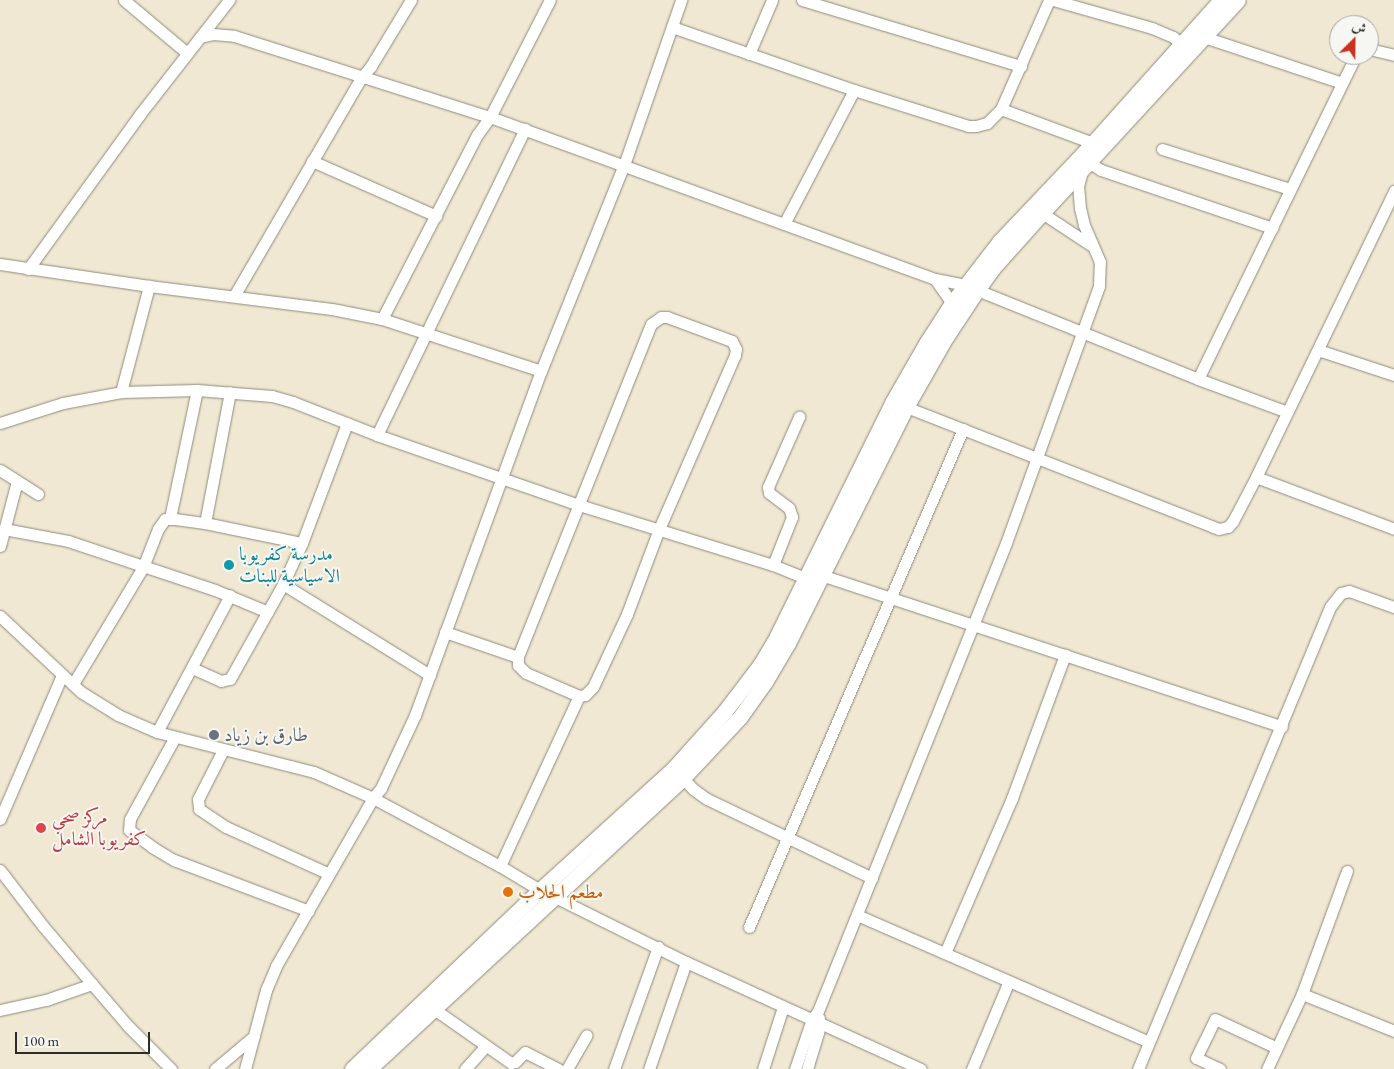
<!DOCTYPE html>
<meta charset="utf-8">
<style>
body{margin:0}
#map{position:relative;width:1394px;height:1069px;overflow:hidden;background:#f0e8d2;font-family:"EB Garamond",Amiri,serif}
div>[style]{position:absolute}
.roads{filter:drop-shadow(0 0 1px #8e8a7e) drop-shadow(0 0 1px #8e8a7e)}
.street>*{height:11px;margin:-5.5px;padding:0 5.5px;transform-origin:5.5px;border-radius:5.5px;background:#fff}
.secondary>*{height:15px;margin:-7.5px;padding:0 7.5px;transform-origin:7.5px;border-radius:7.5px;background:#fff}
.dots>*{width:14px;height:14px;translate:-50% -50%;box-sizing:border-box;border:2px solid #f6f6f2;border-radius:50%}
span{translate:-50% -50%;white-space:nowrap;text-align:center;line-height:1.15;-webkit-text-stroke:4px #f6f6f2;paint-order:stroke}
.culture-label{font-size:19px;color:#0d838f}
.left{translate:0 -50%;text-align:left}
.worship-label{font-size:19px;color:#5b616d}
.health-label{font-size:19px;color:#be3a42}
.food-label{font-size:19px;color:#c56008}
.north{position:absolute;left:1329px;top:15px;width:50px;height:50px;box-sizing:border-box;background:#f6f6f2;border:1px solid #a5a5a2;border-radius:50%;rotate:23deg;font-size:14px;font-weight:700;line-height:20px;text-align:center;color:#2b2b2b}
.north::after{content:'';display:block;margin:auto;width:18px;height:22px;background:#c8321e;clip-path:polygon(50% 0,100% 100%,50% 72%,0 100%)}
.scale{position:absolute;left:15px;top:1032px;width:135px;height:22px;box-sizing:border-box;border:2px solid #2b2b2b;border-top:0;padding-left:6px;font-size:15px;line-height:18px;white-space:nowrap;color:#2b2b2b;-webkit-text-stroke:4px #f6f6f2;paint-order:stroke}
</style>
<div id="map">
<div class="roads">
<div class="street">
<i style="left:124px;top:0;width:82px;rotate:40.1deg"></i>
<i style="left:802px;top:0;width:229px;rotate:16.8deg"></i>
<i style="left:1053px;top:0;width:103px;rotate:15.8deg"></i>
<i style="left:1152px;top:28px;width:23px;rotate:23deg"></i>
<i style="left:1173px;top:37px;width:11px;rotate:38deg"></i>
<i style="left:672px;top:27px;width:193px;rotate:19.1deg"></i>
<i style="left:854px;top:90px;width:120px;rotate:17.5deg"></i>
<i style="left:968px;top:126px;width:8px"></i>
<i style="left:976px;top:126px;width:11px;rotate:-15deg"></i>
<i style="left:987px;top:123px;width:20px;rotate:-45deg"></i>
<i style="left:1001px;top:109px;width:119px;rotate:-66.2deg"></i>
<i style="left:200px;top:37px;width:13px;rotate:-13deg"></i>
<i style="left:213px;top:34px;width:21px;rotate:5deg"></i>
<i style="left:234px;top:36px;width:269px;rotate:17.6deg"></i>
<i style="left:490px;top:117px;width:474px;rotate:20deg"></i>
<i style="left:935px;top:279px;width:31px;rotate:11deg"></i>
<i style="left:1204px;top:37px;width:145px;rotate:18.4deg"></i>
<i style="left:1369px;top:49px;width:26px;rotate:13deg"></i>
<i style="left:749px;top:54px;width:59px;rotate:-66.9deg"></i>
<i style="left:1001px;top:109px;width:98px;rotate:20.3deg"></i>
<i style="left:1162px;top:149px;width:134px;rotate:17.4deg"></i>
<i style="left:312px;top:161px;width:136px;rotate:23.9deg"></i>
<i style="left:1089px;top:162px;width:14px;rotate:34deg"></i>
<i style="left:1101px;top:170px;width:181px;rotate:18.7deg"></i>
<i style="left:1042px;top:213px;width:60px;rotate:33.4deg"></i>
<i style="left:784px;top:224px;width:151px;rotate:-62.4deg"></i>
<i style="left:0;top:264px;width:151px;rotate:8.4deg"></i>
<i style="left:149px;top:286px;width:184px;rotate:7.2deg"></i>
<i style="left:332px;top:309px;width:51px;rotate:11.3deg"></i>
<i style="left:382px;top:319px;width:167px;rotate:18.1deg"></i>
<i style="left:28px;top:269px;width:191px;rotate:-54.1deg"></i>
<i style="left:140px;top:114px;width:145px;rotate:-52deg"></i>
<i style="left:935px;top:279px;width:29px;rotate:55deg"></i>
<i style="left:977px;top:290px;width:238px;rotate:21.9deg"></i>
<i style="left:1198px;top:379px;width:95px;rotate:20.3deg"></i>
<i style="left:234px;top:296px;width:252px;rotate:-59.8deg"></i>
<i style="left:361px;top:78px;width:16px;rotate:-50deg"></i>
<i style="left:371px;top:66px;width:77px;rotate:-58.8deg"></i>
<i style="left:382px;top:319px;width:207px;rotate:-62.7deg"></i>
<i style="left:477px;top:135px;width:22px;rotate:-54deg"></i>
<i style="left:490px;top:117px;width:131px;rotate:-62.9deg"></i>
<i style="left:1318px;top:350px;width:80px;rotate:18.2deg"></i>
<i style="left:1198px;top:379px;width:360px;rotate:-64deg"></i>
<i style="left:121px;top:392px;width:110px;rotate:-75.2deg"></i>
<i style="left:906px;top:407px;width:330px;rotate:21.3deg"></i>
<i style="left:1213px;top:527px;width:6px;rotate:18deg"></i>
<i style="left:1219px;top:529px;width:9px;rotate:-13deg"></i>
<i style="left:1228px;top:527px;width:8px;rotate:-50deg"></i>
<i style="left:1233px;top:521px;width:50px;rotate:-62.4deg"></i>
<i style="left:1256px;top:477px;width:318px;rotate:-64.2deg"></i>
<i style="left:0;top:423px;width:66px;rotate:-17.6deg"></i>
<i style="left:63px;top:403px;width:59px;rotate:-10.7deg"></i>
<i style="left:121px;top:392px;width:76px;rotate:-1.5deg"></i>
<i style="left:197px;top:390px;width:75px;rotate:4.6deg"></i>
<i style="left:272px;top:396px;width:22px;rotate:16deg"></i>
<i style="left:293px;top:402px;width:90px;rotate:21.4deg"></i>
<i style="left:377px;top:435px;width:214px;rotate:19.1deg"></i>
<i style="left:579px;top:505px;width:203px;rotate:17.2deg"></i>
<i style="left:773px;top:565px;width:35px;rotate:22deg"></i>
<i style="left:377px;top:435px;width:340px;rotate:-64.2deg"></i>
<i style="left:0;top:470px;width:45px;rotate:32.3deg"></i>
<i style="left:1256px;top:477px;width:147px;rotate:20.6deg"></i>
<i style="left:170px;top:518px;width:131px;rotate:-78.1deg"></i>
<i style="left:205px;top:523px;width:133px;rotate:-79.2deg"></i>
<i style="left:4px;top:529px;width:65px;rotate:10.6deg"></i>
<i style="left:68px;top:541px;width:155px;rotate:18.4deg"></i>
<i style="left:215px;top:590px;width:57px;rotate:22.5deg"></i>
<i style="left:0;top:546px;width:67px;rotate:-75.3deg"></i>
<i style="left:773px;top:565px;width:52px;rotate:-68.4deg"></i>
<i style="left:792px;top:517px;width:9px;rotate:-108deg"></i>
<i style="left:789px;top:508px;width:25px;rotate:-143deg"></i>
<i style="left:769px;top:493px;width:6px;rotate:-99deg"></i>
<i style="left:768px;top:487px;width:77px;rotate:-66.1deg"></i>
<i style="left:824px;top:576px;width:482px;rotate:18.2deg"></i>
<i style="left:283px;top:584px;width:173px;rotate:31.8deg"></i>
<i style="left:0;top:616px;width:111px;rotate:43.2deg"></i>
<i style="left:81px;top:692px;width:44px;rotate:31.9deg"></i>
<i style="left:118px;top:715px;width:43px;rotate:23.6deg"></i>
<i style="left:157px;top:732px;width:162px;rotate:14.3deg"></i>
<i style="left:314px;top:772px;width:64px;rotate:23.8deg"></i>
<i style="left:373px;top:798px;width:144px;rotate:28.2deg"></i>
<i style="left:500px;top:866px;width:47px;rotate:31deg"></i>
<i style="left:445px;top:632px;width:77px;rotate:18.9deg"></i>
<i style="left:192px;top:668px;width:32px;rotate:24deg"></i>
<i style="left:221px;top:681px;width:9px;rotate:-13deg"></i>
<i style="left:230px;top:679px;width:109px;rotate:-60.8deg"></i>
<i style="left:283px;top:584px;width:45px;rotate:-65.1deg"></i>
<i style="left:302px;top:543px;width:128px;rotate:-69.4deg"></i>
<i style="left:73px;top:684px;width:136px;rotate:-59.1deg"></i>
<i style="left:143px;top:567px;width:41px;rotate:-68.5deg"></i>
<i style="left:158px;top:529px;width:12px;rotate:-55deg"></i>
<i style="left:165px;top:519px;width:10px"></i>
<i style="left:175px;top:519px;width:30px;rotate:8deg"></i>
<i style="left:205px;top:523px;width:99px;rotate:11.7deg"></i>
<i style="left:157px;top:732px;width:155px;rotate:-61.9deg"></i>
<i style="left:175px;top:737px;width:94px;rotate:118.8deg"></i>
<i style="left:130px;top:819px;width:11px;rotate:95deg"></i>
<i style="left:129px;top:830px;width:29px;rotate:36deg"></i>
<i style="left:152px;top:847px;width:26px;rotate:31deg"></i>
<i style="left:174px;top:860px;width:144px;rotate:20.7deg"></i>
<i style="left:223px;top:750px;width:55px;rotate:117deg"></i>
<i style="left:198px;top:799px;width:10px;rotate:84deg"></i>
<i style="left:199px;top:809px;width:32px;rotate:34deg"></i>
<i style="left:226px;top:827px;width:113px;rotate:24.5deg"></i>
<i style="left:678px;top:773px;width:22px;rotate:47deg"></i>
<i style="left:693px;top:789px;width:17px;rotate:36deg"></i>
<i style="left:707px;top:799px;width:183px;rotate:25.6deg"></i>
<i style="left:0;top:819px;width:157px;rotate:-66.7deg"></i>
<i style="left:500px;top:866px;width:187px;rotate:-65.1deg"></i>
<i style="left:579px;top:696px;width:6px;rotate:-9deg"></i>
<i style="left:585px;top:695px;width:11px;rotate:-45deg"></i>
<i style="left:593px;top:687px;width:81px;rotate:-65deg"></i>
<i style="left:627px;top:614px;width:91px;rotate:-69.4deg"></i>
<i style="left:659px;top:529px;width:190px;rotate:-66.4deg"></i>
<i style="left:735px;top:355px;width:6px;rotate:-81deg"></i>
<i style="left:736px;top:349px;width:9px;rotate:-117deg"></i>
<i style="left:732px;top:341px;width:69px;rotate:-159.7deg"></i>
<i style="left:667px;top:317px;width:6px;rotate:180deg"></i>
<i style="left:661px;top:317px;width:12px;rotate:145deg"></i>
<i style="left:651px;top:324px;width:359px;rotate:111.8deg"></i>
<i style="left:518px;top:657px;width:8px;rotate:90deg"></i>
<i style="left:518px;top:665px;width:11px;rotate:45deg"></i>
<i style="left:526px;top:673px;width:58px;rotate:23.5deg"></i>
<i style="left:0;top:870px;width:71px;rotate:52.5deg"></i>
<i style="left:43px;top:926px;width:76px;rotate:49.8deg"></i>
<i style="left:92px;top:984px;width:55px;rotate:49.4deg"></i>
<i style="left:128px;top:1026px;width:61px;rotate:45deg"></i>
<i style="left:555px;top:897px;width:146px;rotate:26.4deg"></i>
<i style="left:686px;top:962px;width:258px;rotate:24.5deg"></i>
<i style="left:857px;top:915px;width:318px;rotate:23.5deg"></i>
<i style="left:749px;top:927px;width:542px;rotate:-66.75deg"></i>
<i style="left:945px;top:953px;width:169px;rotate:-66.6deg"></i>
<i style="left:1012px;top:798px;width:153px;rotate:-69.7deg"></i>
<i style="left:1302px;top:994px;width:99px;rotate:21.9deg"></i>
<i style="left:434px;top:1009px;width:94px;rotate:35deg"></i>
<i style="left:511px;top:1063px;width:4px;rotate:-14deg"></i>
<i style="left:515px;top:1062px;width:14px;rotate:-45deg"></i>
<i style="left:525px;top:1052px;width:37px;rotate:27deg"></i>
<i style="left:0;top:1010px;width:47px;rotate:-12.3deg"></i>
<i style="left:46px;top:1000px;width:49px;rotate:-19.2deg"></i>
<i style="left:215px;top:1069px;width:51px;rotate:-40.2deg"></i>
<i style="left:245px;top:1069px;width:82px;rotate:-75.1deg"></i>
<i style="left:266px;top:990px;width:26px;rotate:-67deg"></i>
<i style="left:276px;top:966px;width:194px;rotate:-60deg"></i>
<i style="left:373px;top:798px;width:13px;rotate:-51deg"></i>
<i style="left:381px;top:788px;width:81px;rotate:-65deg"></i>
<i style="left:415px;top:715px;width:366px;rotate:-69.9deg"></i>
<i style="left:541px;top:371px;width:222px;rotate:-68.1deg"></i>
<i style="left:624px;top:165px;width:175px;rotate:-70.9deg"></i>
<i style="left:465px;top:1069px;width:31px;rotate:-48deg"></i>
<i style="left:567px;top:1069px;width:39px;rotate:-60deg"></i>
<i style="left:614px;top:1069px;width:130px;rotate:-70.2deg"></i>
<i style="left:649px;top:1069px;width:113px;rotate:-70.9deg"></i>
<i style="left:763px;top:1069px;width:65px;rotate:-72.1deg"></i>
<i style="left:795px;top:1069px;width:53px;rotate:-71.2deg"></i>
<i style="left:812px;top:1019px;width:10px;rotate:-53deg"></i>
<i style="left:818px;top:1011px;width:504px;rotate:-68.11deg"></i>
<i style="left:1006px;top:543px;width:273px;rotate:-70.1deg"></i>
<i style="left:1099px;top:286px;width:24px;rotate:-88deg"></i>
<i style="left:1100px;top:262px;width:40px;rotate:-113.4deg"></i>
<i style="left:1084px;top:225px;width:17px;rotate:-103deg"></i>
<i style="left:1080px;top:208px;width:22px;rotate:-95deg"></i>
<i style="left:1078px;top:186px;width:16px;rotate:-75deg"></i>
<i style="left:807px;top:1069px;width:39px;rotate:-73deg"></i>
<i style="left:818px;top:1032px;width:14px;rotate:-86deg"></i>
<i style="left:972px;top:1069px;width:95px;rotate:-67.2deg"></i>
<i style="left:1138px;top:1069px;width:500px;rotate:-67.43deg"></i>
<i style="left:1330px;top:607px;width:18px;rotate:-52deg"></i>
<i style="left:1341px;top:593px;width:8px;rotate:-14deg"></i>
<i style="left:1349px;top:591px;width:48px;rotate:19.6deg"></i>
<i style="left:1220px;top:1069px;width:26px;rotate:-155deg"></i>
<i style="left:1196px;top:1058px;width:43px;rotate:-64deg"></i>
<i style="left:1215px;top:1019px;width:68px;rotate:25.1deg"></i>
<i style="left:1267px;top:1069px;width:83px;rotate:-65deg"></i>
<i style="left:1302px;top:994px;width:131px;rotate:-69.9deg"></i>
</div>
<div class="secondary">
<i style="left:352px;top:1069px;width:260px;rotate:-43.6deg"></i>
<i style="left:540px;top:890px;width:180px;rotate:-42.3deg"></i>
<i style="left:673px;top:769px;width:78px;rotate:-48.1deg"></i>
<i style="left:725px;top:711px;width:58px;rotate:-52.7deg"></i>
<i style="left:760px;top:665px;width:27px;rotate:-59deg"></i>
<i style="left:774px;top:642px;width:267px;rotate:-63.7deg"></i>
<i style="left:892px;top:403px;width:70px;rotate:-60.2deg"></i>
<i style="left:927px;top:342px;width:46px;rotate:-57.3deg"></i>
<i style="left:952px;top:303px;width:78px;rotate:-52.3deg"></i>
<i style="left:1000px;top:241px;width:135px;rotate:-46.5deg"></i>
<i style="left:1093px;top:143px;width:192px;rotate:-48.2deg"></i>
<i style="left:369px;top:1069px;width:428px;rotate:-42.8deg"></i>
<i style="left:683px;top:778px;width:83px;rotate:-46.9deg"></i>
<i style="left:740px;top:717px;width:43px;rotate:-54.5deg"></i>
<i style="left:765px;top:682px;width:45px;rotate:-59.5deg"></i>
<i style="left:788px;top:643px;width:264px;rotate:-63.4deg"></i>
<i style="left:906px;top:407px;width:81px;rotate:-60.3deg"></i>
<i style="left:946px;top:337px;width:56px;rotate:-56.6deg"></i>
<i style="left:977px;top:290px;width:26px;rotate:-54deg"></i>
<i style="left:992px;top:269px;width:75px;rotate:-48.2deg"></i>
<i style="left:1042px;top:213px;width:289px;rotate:-47.4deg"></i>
</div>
</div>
<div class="dots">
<i style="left:229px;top:565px;background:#0f9aa8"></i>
<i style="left:214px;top:735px;background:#6b7280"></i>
<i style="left:41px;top:828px;background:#e0444e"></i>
<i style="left:508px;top:892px;background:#e8710a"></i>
</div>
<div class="culture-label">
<span class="left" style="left:239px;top:565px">مدرسة كفريوبا<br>الاسياسية للبنات</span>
</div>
<div class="worship-label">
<span class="left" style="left:224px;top:735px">طارق بن زياد</span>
</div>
<div class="health-label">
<span class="left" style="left:52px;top:828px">مركز صحي<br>كفريوبا الشامل</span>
</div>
<div class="food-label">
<span class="left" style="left:518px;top:892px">مطعم الحلاب</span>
</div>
<div class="north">ش</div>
<div class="scale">100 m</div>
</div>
